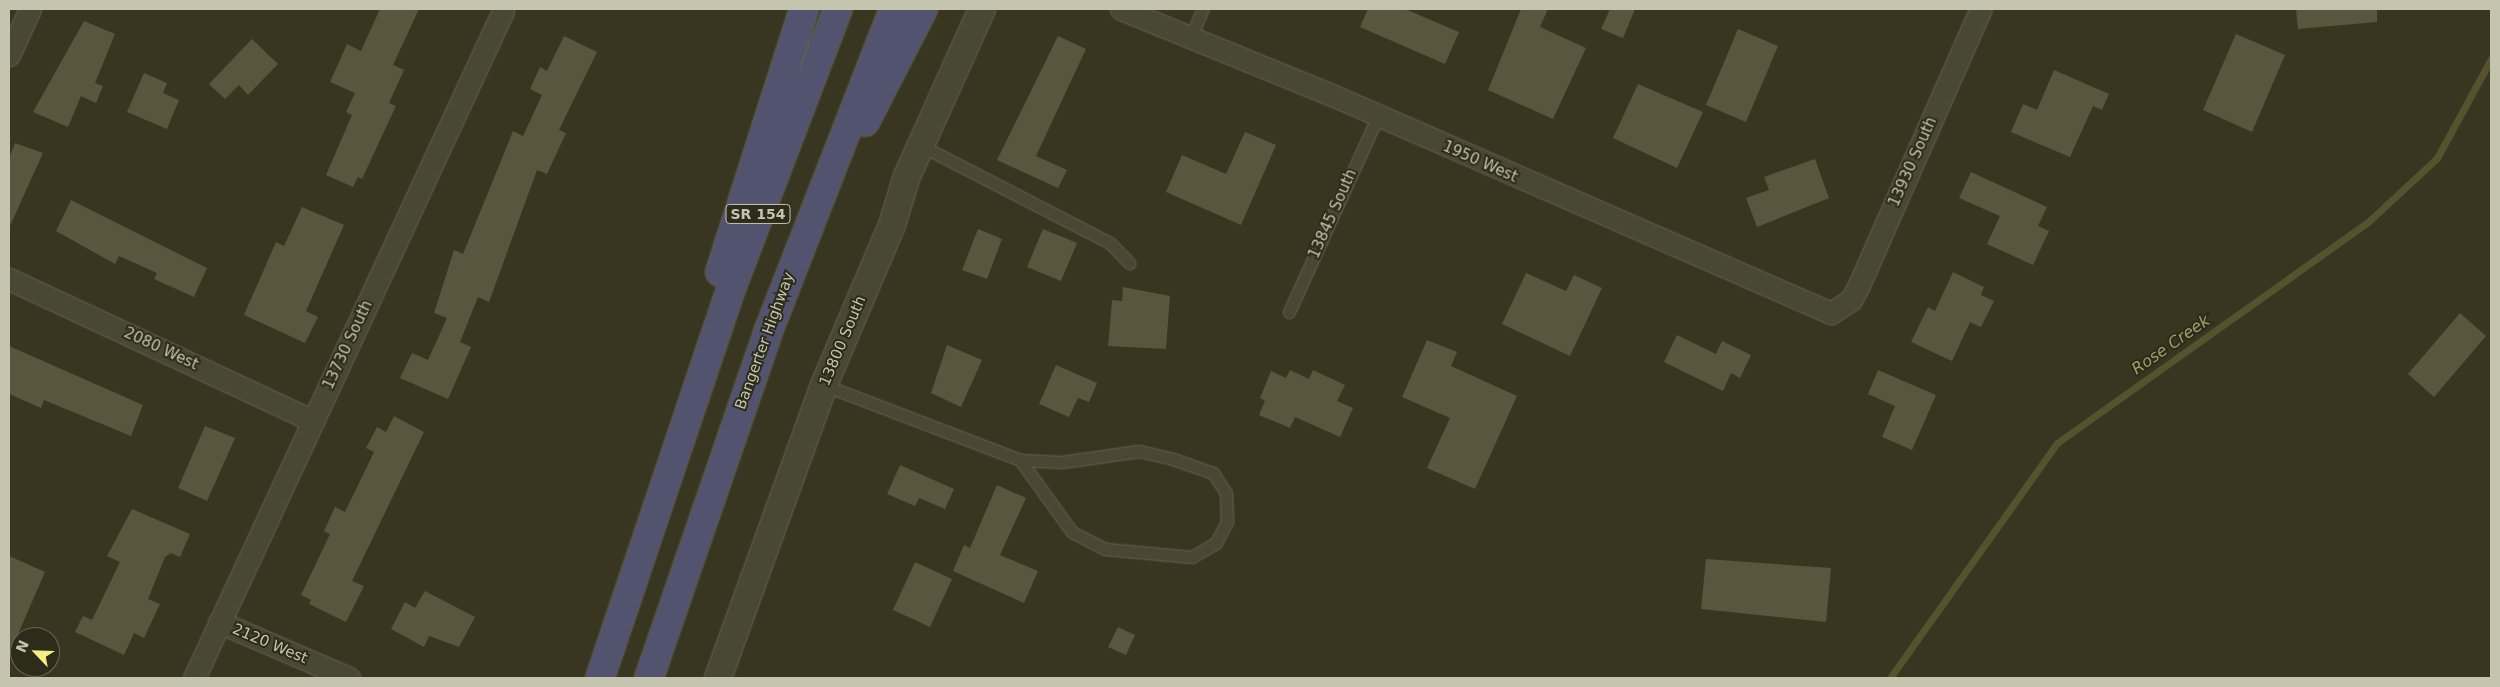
<!DOCTYPE html>
<style>
body{margin:0}
#map{position:relative;width:2500px;height:687px;overflow:hidden;background:#383621;font-family:"DejaVu Sans",sans-serif}
div>[style]{position:absolute}
.stream>*{height:7px;margin:-3.5px;padding:0 3.5px;transform-origin:3.5px;border-radius:3.5px;background:#56522e}
.building>*{inset:0;background:#58563d}
.roads{filter:drop-shadow(0 0 1px #676552) drop-shadow(0 0 1px #676552)}
.service>*{height:11px;margin:-5.5px;padding:0 5.5px;transform-origin:5.5px;border-radius:5.5px;background:#494735}
.minor>*{height:21px;margin:-10.5px;padding:0 10.5px;transform-origin:10.5px;border-radius:10.5px;background:#494735}
.tertiary>*{height:26px;margin:-13px;padding:0 13px;transform-origin:13px;border-radius:13px;background:#494735}
.motorway>*{height:28px;margin:-14px;padding:0 14px;transform-origin:14px;border-radius:14px;background:#52546f}
span{translate:-50% -50%;white-space:nowrap;text-align:center;line-height:1.15;-webkit-text-stroke:4px #2d2b1a;paint-order:stroke}
.shield-label span{padding:1px 4px;background:#2d2b1a;border:1px solid;border-radius:4px;-webkit-text-stroke-width:0}
.shield-label{font-size:14px;color:#c5c4af;font-weight:700}
.street-label{font-size:15px;color:#c5c4af}
.water-label{font-size:16px;color:#a49d69;font-style:italic}
.frame{position:absolute;inset:0;border:10px solid #c5c4af;pointer-events:none}
.north{position:absolute;left:10px;top:627px;width:50px;height:50px;box-sizing:border-box;background:#2d2b1a;border:1px solid #6a6856;border-radius:50%;rotate:294deg;font-size:14px;font-weight:700;line-height:20px;text-align:center;color:#c5c4af}
.north::after{content:'';display:block;margin:auto;width:18px;height:22px;background:#f6ed84;clip-path:polygon(50% 0,100% 100%,50% 72%,0 100%)}
</style>
<div id="map">
<div class="stream">
<i style="left:1890px;top:678px;width:288px;rotate:-54.6deg"></i>
<i style="left:2057px;top:443px;width:382px;rotate:-35.4deg"></i>
<i style="left:2368px;top:222px;width:94px;rotate:-42.8deg"></i>
<i style="left:2437px;top:158px;width:113px;rotate:-61.4deg"></i>
</div>
<div class="building">
<i style="clip-path:polygon(380px 9px,419px 9px,393px 65px,404px 70px,389px 103px,396px 106px,362px 179px,358px 177px,353px 187px,326px 175px,352px 115px,346px 112px,355px 93px,330px 82px,347px 44px,361px 51px)"></i>
<i style="clip-path:polygon(1368px 9px,1405px 9px,1459px 32px,1445px 64px,1360px 27px)"></i>
<i style="clip-path:polygon(1521px 9px,1548px 9px,1540px 27px,1586px 48px,1553px 119px,1488px 90px)"></i>
<i style="clip-path:polygon(1610px 9px,1635px 9px,1623px 38px,1601px 29px)"></i>
<i style="clip-path:polygon(2296px 9px,2377px 9px,2377px 22px,2298px 29px)"></i>
<i style="clip-path:polygon(84px 21px,115px 34px,95px 83px,103px 86px,96px 103px,81px 96px,68px 127px,33px 112px)"></i>
<i style="clip-path:polygon(1738px 29px,1778px 46px,1746px 122px,1706px 105px)"></i>
<i style="clip-path:polygon(2236px 34px,2285px 55px,2252px 132px,2203px 110px)"></i>
<i style="clip-path:polygon(564px 36px,597px 52px,559px 130px,566px 133px,547px 174px,537px 170px,489px 302px,478px 297px,460px 342px,471px 347px,448px 399px,400px 378px,412px 353px,428px 360px,447px 318px,434px 313px,454px 250px,463px 254px,513px 131px,523px 136px,542px 95px,530px 89px,540px 67px,547px 71px)"></i>
<i style="clip-path:polygon(1058px 36px,1086px 49px,1036px 156px,1067px 170px,1058px 188px,997px 160px)"></i>
<i style="clip-path:polygon(252px 39px,278px 64px,248px 95px,239px 85px,225px 99px,209px 84px)"></i>
<i style="clip-path:polygon(2054px 70px,2109px 94px,2102px 110px,2093px 106px,2070px 157px,2011px 132px,2023px 104px,2037px 110px)"></i>
<i style="clip-path:polygon(144px 73px,167px 83px,163px 93px,179px 100px,167px 129px,127px 112px)"></i>
<i style="clip-path:polygon(1638px 84px,1703px 112px,1677px 168px,1613px 138px)"></i>
<i style="clip-path:polygon(1245px 132px,1276px 145px,1241px 225px,1166px 192px,1182px 155px,1226px 174px)"></i>
<i style="clip-path:polygon(15px 143px,43px 153px,9px 228px,9px 158px)"></i>
<i style="clip-path:polygon(1815px 159px,1829px 198px,1757px 227px,1746px 198px,1769px 190px,1764px 177px)"></i>
<i style="clip-path:polygon(1971px 172px,2047px 207px,2038px 226px,2049px 231px,2033px 265px,1987px 244px,2000px 216px,1959px 198px)"></i>
<i style="clip-path:polygon(71px 200px,207px 268px,194px 297px,154px 279px,157px 273px,119px 256px,115px 264px,56px 231px)"></i>
<i style="clip-path:polygon(302px 207px,344px 225px,306px 311px,318px 317px,305px 343px,244px 315px,276px 242px,284px 246px)"></i>
<i style="clip-path:polygon(978px 229px,1002px 239px,987px 279px,962px 270px)"></i>
<i style="clip-path:polygon(1043px 229px,1077px 243px,1061px 281px,1027px 267px)"></i>
<i style="clip-path:polygon(1953px 272px,1984px 287px,1981px 295px,1994px 301px,1981px 327px,1970px 322px,1952px 361px,1911px 342px,1928px 307px,1935px 311px)"></i>
<i style="clip-path:polygon(1526px 273px,1566px 291px,1574px 275px,1602px 288px,1570px 356px,1502px 324px)"></i>
<i style="clip-path:polygon(1123px 287px,1170px 296px,1166px 349px,1108px 346px,1112px 300px,1122px 301px)"></i>
<i style="clip-path:polygon(2460px 313px,2486px 336px,2434px 397px,2408px 374px)"></i>
<i style="clip-path:polygon(1677px 335px,1716px 354px,1722px 341px,1751px 355px,1740px 378px,1731px 373px,1723px 391px,1664px 362px)"></i>
<i style="clip-path:polygon(1427px 340px,1457px 352px,1451px 366px,1517px 396px,1475px 489px,1427px 468px,1450px 418px,1402px 397px)"></i>
<i style="clip-path:polygon(947px 345px,982px 360px,961px 407px,931px 393px)"></i>
<i style="clip-path:polygon(9px 346px,143px 405px,131px 436px,44px 400px,41px 408px,9px 394px)"></i>
<i style="clip-path:polygon(1056px 365px,1097px 383px,1089px 402px,1078px 398px,1069px 417px,1039px 404px)"></i>
<i style="clip-path:polygon(1290px 370px,1309px 379px,1313px 370px,1345px 385px,1337px 401px,1353px 408px,1340px 437px,1295px 417px,1290px 428px,1259px 415px,1265px 401px,1260px 398px,1271px 371px,1286px 378px)"></i>
<i style="clip-path:polygon(1878px 370px,1936px 395px,1912px 450px,1882px 437px,1895px 406px,1868px 394px)"></i>
<i style="clip-path:polygon(394px 416px,424px 432px,352px 581px,364px 586px,346px 622px,309px 604px,311px 600px,301px 595px,330px 534px,324px 531px,335px 507px,345px 512px,374px 452px,366px 448px,377px 427px,386px 432px)"></i>
<i style="clip-path:polygon(205px 426px,235px 438px,207px 501px,178px 488px)"></i>
<i style="clip-path:polygon(900px 465px,954px 489px,945px 509px,919px 498px,915px 506px,887px 494px)"></i>
<i style="clip-path:polygon(997px 485px,1026px 498px,1000px 555px,1038px 571px,1024px 603px,953px 571px,964px 545px,970px 548px)"></i>
<i style="clip-path:polygon(132px 509px,190px 534px,180px 557px,171px 553px,165px 557px,148px 599px,160px 604px,144px 638px,134px 633px,124px 655px,75px 632px,83px 616px,92px 620px,120px 562px,107px 556px)"></i>
<i style="clip-path:polygon(9px 556px,45px 572px,9px 655px)"></i>
<i style="clip-path:polygon(1706px 559px,1831px 568px,1826px 622px,1701px 609px)"></i>
<i style="clip-path:polygon(915px 562px,952px 579px,930px 627px,893px 610px)"></i>
<i style="clip-path:polygon(425px 591px,475px 617px,459px 647px,429px 636px,424px 647px,391px 629px,405px 602px,415px 608px)"></i>
<i style="clip-path:polygon(1118px 627px,1135px 635px,1126px 655px,1108px 647px)"></i>
</div>
<div class="roads">
<div class="service">
<i style="left:1190px;top:39px;width:33px;rotate:-67deg"></i>
<i style="left:920px;top:145px;width:214px;rotate:27.3deg"></i>
<i style="left:1110px;top:243px;width:28px;rotate:46deg"></i>
<i style="left:1289px;top:312px;width:215px;rotate:-65.6deg"></i>
<i style="left:824px;top:385px;width:210px;rotate:20.9deg"></i>
<i style="left:1020px;top:460px;width:42px;rotate:2.7deg"></i>
<i style="left:1062px;top:462px;width:78px;rotate:-8.1deg"></i>
<i style="left:1139px;top:451px;width:35px;rotate:13deg"></i>
<i style="left:1173px;top:459px;width:42px;rotate:19.3deg"></i>
<i style="left:1213px;top:473px;width:24px;rotate:57deg"></i>
<i style="left:1226px;top:493px;width:29px;rotate:88deg"></i>
<i style="left:1227px;top:522px;width:24px;rotate:118deg"></i>
<i style="left:1216px;top:543px;width:28px;rotate:150deg"></i>
<i style="left:1192px;top:557px;width:87px;rotate:-174.7deg"></i>
<i style="left:1105px;top:549px;width:37px;rotate:-153deg"></i>
<i style="left:1072px;top:532px;width:89px;rotate:-125.8deg"></i>
</div>
<div class="minor">
<i style="left:1121px;top:9px;width:228px;rotate:22.2deg"></i>
<i style="left:1332px;top:95px;width:545px;rotate:23.6deg"></i>
<i style="left:1831px;top:313px;width:24px;rotate:-33deg"></i>
<i style="left:1851px;top:300px;width:17px;rotate:-62deg"></i>
<i style="left:1859px;top:285px;width:302px;rotate:-66.2deg"></i>
<i style="left:9px;top:55px;width:51px;rotate:-65.5deg"></i>
<i style="left:9px;top:279px;width:336px;rotate:25deg"></i>
<i style="left:219px;top:622px;width:142px;rotate:23.3deg"></i>
<i style="left:194px;top:678px;width:735px;rotate:-65.14deg"></i>
</div>
<div class="tertiary">
<i style="left:718px;top:678px;width:312px;rotate:-70.1deg"></i>
<i style="left:824px;top:385px;width:174px;rotate:-67deg"></i>
<i style="left:892px;top:225px;width:51px;rotate:-73deg"></i>
<i style="left:907px;top:176px;width:183px;rotate:-65.8deg"></i>
</div>
<div class="motorway">
<i style="left:865px;top:122px;width:127px;rotate:-62.8deg"></i>
<i style="left:720px;top:272px;width:276px;rotate:-72.3deg"></i>
<i style="left:600px;top:678px;width:410px;rotate:-71.4deg"></i>
<i style="left:731px;top:289px;width:300px;rotate:-69.1deg"></i>
<i style="left:649px;top:678px;width:366px;rotate:-71deg"></i>
<i style="left:768px;top:332px;width:347px;rotate:-68.7deg"></i>
</div>
</div>
<div class="shield-label">
<span style="left:758px;top:214px">SR 154</span>
</div>
<div class="street-label">
<span style="left:1480px;top:162px;rotate:24deg">1950 West</span>
<span style="left:1913px;top:162px;rotate:-66deg">13930 South</span>
<span style="left:1333px;top:214px;rotate:-66deg">13845 South</span>
<span style="left:765px;top:341px;rotate:-70deg">Bangerter Highway</span>
<span style="left:843px;top:341px;rotate:-67deg">13800 South</span>
<span style="left:348px;top:345px;rotate:-65deg">13730 South</span>
<span style="left:161px;top:349px;rotate:25deg">2080 West</span>
<span style="left:270px;top:644px;rotate:23deg">2120 West</span>
</div>
<div class="water-label">
<span style="left:2171px;top:345px;rotate:-35deg">Rose Creek</span>
</div>
<div class="frame"></div>
<div class="north">N</div>
</div>
